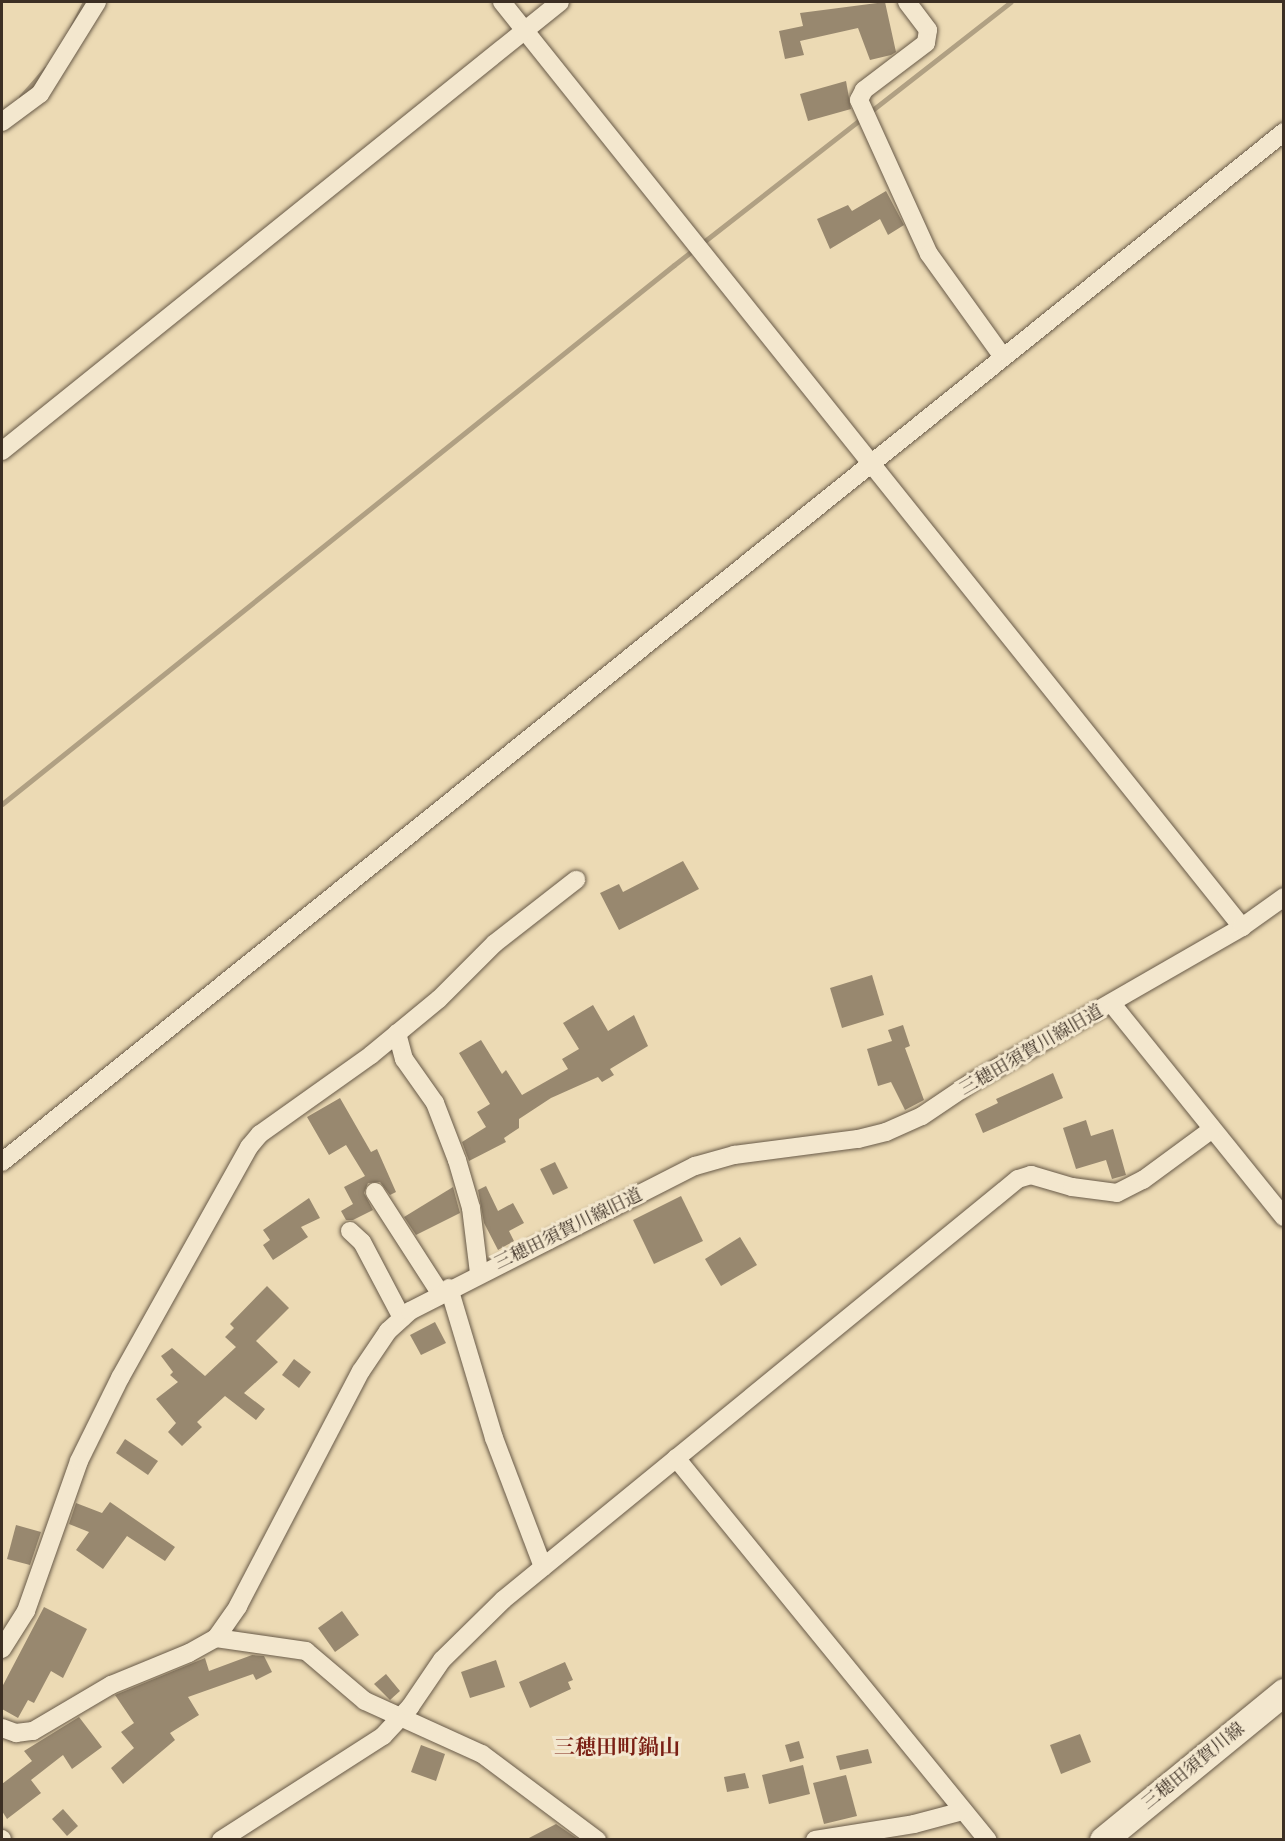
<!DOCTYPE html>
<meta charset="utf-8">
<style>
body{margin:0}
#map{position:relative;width:1285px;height:1841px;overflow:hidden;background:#ecdab4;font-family:"Libre Caslon Text","Noto Serif JP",serif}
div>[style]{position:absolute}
.stream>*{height:5px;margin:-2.5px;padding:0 2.5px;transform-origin:2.5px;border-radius:2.5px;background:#b0a083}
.building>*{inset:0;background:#98886f}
.roads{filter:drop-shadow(0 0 2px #685a48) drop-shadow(0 0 2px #685a48)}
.minor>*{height:18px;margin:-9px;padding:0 9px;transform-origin:9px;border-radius:9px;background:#f3e7ce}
.secondary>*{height:27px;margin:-13.5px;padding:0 13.5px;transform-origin:13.5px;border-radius:13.5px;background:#f3e7ce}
span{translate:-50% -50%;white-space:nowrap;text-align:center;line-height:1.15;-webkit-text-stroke:6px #f3e7ce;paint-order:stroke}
.street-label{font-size:18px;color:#3c2f24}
.quarter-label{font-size:21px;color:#7a1f14;font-weight:700}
.frame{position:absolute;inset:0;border:3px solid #3c2f24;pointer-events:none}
</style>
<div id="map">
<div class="stream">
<i style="left:72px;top:27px;width:28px;rotate:-63deg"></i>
<i style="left:21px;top:97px;width:38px;rotate:-49deg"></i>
<i style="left:2px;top:804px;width:861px;rotate:-38.73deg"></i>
<i style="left:674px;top:265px;width:427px;rotate:-38deg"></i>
</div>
<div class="building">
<i style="clip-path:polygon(885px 2px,896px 52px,891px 55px,870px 60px,858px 28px,800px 41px,804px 55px,785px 59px,779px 31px,803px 26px,800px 13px)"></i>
<i style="clip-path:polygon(846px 81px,851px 109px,808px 121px,800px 94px)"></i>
<i style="clip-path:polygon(886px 191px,904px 225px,888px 235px,880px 219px,830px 249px,817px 219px,848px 205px,852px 211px)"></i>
<i style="clip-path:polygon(683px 861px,699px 889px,619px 930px,600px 893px,619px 884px,623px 892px)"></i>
<i style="clip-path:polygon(872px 975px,884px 1015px,842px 1028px,830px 988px)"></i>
<i style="clip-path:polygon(593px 1005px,608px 1031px,634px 1015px,648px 1046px,610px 1069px,614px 1075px,602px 1082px,598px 1077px,551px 1098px,519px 1119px,519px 1128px,504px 1138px,506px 1142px,469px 1161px,462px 1142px,486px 1127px,477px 1112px,490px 1104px,459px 1053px,481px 1040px,502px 1074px,506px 1070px,522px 1095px,568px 1069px,562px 1059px,579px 1049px,563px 1023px)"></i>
<i style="clip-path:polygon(903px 1025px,910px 1046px,905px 1048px,924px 1100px,905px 1110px,891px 1082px,878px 1086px,867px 1049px,892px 1041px,888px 1030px)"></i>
<i style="clip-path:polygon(1053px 1073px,1063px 1098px,983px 1133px,975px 1114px,998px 1103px,996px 1099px)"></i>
<i style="clip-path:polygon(340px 1098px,371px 1152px,377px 1149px,396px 1192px,390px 1195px,380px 1182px,368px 1183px,364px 1193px,373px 1210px,353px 1220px,346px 1220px,341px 1211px,353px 1204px,344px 1187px,365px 1176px,346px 1145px,329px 1155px,307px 1117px)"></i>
<i style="clip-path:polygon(1086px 1120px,1091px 1136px,1113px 1129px,1126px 1175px,1112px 1179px,1106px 1160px,1076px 1169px,1063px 1128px)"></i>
<i style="clip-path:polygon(555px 1162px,568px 1188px,553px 1195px,540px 1169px)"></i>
<i style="clip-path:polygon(486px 1186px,498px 1211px,513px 1203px,524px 1223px,509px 1231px,514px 1241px,498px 1250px,484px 1223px,478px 1190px)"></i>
<i style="clip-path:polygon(453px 1187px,460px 1213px,416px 1235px,404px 1217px)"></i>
<i style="clip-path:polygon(681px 1196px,703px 1241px,654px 1264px,633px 1220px)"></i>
<i style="clip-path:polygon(309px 1198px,320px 1218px,301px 1227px,308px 1237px,273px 1260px,263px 1245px,270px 1240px,263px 1230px)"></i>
<i style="clip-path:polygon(740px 1237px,757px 1265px,721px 1286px,705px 1259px)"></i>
<i style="clip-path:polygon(267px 1286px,289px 1308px,256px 1341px,278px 1362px,244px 1393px,265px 1409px,256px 1420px,225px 1396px,197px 1422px,202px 1427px,182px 1446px,168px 1432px,176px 1423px,156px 1399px,178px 1382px,170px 1375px,173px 1372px,161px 1356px,172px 1348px,205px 1376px,236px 1347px,225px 1337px,234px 1328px,230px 1324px)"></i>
<i style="clip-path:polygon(435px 1322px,446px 1343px,421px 1355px,410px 1335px)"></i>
<i style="clip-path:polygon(294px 1359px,311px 1372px,299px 1388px,282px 1375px)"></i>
<i style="clip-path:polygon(125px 1439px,158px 1461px,148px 1475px,116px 1453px)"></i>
<i style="clip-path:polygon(110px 1502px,175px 1547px,165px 1561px,127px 1536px,103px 1569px,76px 1550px,89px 1532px,69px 1524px,76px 1503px,102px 1513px)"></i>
<i style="clip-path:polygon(16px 1525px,41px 1532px,30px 1565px,7px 1559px)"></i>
<i style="clip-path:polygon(44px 1607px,87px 1629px,63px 1678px,51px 1671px,34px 1703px,28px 1700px,18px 1718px,2px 1709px,2px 1687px)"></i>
<i style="clip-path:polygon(342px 1611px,359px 1635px,335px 1652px,318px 1628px)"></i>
<i style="clip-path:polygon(252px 1655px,264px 1656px,272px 1672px,256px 1680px,253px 1674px,188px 1697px,199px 1715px,170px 1733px,175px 1740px,123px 1784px,111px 1768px,134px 1748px,121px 1732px,134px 1723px,115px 1695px,205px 1658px,209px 1671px)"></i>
<i style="clip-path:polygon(496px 1660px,505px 1687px,470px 1698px,461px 1672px)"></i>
<i style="clip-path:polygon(565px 1662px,573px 1680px,568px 1682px,571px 1689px,530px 1708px,519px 1682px)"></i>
<i style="clip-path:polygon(386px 1674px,400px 1691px,390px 1700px,374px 1684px)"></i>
<i style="clip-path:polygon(79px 1717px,102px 1747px,72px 1769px,63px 1755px,31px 1780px,41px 1793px,7px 1819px,2px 1811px,2px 1784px,32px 1761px,24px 1751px)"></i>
<i style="clip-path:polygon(1080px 1734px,1091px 1762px,1061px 1774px,1050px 1745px)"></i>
<i style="clip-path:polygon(799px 1741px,804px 1758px,790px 1762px,785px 1745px)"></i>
<i style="clip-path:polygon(421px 1745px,445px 1754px,436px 1781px,411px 1772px)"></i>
<i style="clip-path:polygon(868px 1749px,872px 1763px,840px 1770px,836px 1756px)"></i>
<i style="clip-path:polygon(803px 1765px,810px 1794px,769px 1804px,762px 1775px)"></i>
<i style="clip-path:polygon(745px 1773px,749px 1788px,727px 1792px,724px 1777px)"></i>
<i style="clip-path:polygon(846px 1775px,857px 1816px,824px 1824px,813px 1783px)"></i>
<i style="clip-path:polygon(63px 1809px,78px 1826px,67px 1836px,52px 1819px)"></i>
<i style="clip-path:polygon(556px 1824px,578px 1839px,527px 1839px)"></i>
</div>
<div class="roads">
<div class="minor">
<i style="left:502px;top:2px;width:1185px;rotate:51.34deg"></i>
<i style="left:907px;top:2px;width:35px;rotate:53deg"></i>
<i style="left:928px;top:30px;width:13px;rotate:99deg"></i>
<i style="left:926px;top:43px;width:78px;rotate:142.8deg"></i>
<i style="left:864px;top:90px;width:11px;rotate:117deg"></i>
<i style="left:859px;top:100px;width:169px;rotate:65.6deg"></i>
<i style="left:929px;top:254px;width:127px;rotate:54.3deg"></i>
<i style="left:2px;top:122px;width:47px;rotate:-36.4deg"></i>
<i style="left:40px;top:94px;width:108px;rotate:-58.2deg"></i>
<i style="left:2px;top:451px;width:716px;rotate:-38.82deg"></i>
<i style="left:1112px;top:1004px;width:274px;rotate:51.1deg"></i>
<i style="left:397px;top:1033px;width:27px;rotate:75deg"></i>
<i style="left:404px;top:1059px;width:54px;rotate:54.8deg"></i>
<i style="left:435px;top:1103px;width:61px;rotate:68.9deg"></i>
<i style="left:457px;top:1160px;width:50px;rotate:73.7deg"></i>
<i style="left:471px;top:1208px;width:65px;rotate:83deg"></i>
<i style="left:2px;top:1162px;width:1645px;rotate:-38.78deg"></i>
<i style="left:375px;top:1192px;width:120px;rotate:57.2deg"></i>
<i style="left:350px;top:1231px;width:16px;rotate:43deg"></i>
<i style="left:362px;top:1242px;width:86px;rotate:62.2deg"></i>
<i style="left:449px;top:1288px;width:157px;rotate:73.3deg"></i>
<i style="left:494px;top:1438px;width:138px;rotate:69.2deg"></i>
<i style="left:676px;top:1458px;width:493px;rotate:50.8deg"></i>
<i style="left:216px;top:1638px;width:91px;rotate:8.2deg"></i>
<i style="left:306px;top:1651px;width:77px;rotate:40.3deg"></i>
<i style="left:365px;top:1701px;width:128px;rotate:24.4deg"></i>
<i style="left:482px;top:1754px;width:144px;rotate:36.8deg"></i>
<i style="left:2px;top:1649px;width:45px;rotate:-57.7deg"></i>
<i style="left:26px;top:1611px;width:159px;rotate:-70.5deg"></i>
<i style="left:79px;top:1461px;width:93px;rotate:-63.7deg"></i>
<i style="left:120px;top:1378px;width:265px;rotate:-60.8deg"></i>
<i style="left:249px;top:1147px;width:17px;rotate:-50deg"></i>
<i style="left:260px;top:1134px;width:136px;rotate:-35.4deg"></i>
<i style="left:371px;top:1055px;width:88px;rotate:-39.5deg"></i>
<i style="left:439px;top:999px;width:79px;rotate:-45deg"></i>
<i style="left:495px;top:943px;width:103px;rotate:-37.9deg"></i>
<i style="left:2px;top:1728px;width:15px;rotate:20deg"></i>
<i style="left:16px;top:1733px;width:17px;rotate:-7deg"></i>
<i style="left:33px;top:1731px;width:91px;rotate:-30.5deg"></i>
<i style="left:111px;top:1685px;width:84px;rotate:-22.3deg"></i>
<i style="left:189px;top:1653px;width:31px;rotate:-29deg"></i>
<i style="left:216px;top:1638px;width:39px;rotate:-55deg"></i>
<i style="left:238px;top:1606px;width:265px;rotate:-62.4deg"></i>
<i style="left:361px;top:1371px;width:48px;rotate:-56deg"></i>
<i style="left:388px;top:1331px;width:30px;rotate:-42deg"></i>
<i style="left:410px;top:1311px;width:320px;rotate:-27deg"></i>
<i style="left:695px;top:1166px;width:41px;rotate:-15.8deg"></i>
<i style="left:734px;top:1155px;width:125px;rotate:-7.4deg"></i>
<i style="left:858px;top:1139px;width:29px;rotate:-14deg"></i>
<i style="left:886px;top:1132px;width:39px;rotate:-24deg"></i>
<i style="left:922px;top:1116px;width:59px;rotate:-34deg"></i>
<i style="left:971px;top:1083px;width:313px;rotate:-29.9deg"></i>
<i style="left:1242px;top:927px;width:52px;rotate:-35.5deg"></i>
<i style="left:2px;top:1839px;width:1px;rotate:90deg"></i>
<i style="left:221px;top:1840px;width:193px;rotate:-32.7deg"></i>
<i style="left:383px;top:1736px;width:40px;rotate:-47deg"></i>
<i style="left:410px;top:1707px;width:57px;rotate:-55.8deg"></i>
<i style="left:442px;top:1660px;width:86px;rotate:-44.5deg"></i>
<i style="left:503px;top:1600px;width:665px;rotate:-39.27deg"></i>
<i style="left:1018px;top:1179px;width:14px;rotate:-17deg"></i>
<i style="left:1031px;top:1175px;width:43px;rotate:16.3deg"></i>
<i style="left:1072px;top:1187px;width:45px;rotate:7.6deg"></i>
<i style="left:1117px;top:1193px;width:29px;rotate:-27deg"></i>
<i style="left:1143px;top:1180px;width:84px;rotate:-36.3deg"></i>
<i style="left:815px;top:1840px;width:100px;rotate:-9.2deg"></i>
<i style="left:914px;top:1824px;width:51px;rotate:-14.9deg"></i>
</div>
<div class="secondary">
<i style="left:1103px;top:1840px;width:234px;rotate:-39.3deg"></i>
</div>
</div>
<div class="street-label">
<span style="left:1031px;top:1050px;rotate:-30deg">三穂田須賀川線旧道</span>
<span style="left:568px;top:1229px;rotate:-26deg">三穂田須賀川線旧道</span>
<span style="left:1193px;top:1766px;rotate:-39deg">三穂田須賀川線</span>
</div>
<div class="quarter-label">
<span style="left:617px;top:1747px">三穂田町鍋山</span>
</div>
<div class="frame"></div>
</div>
